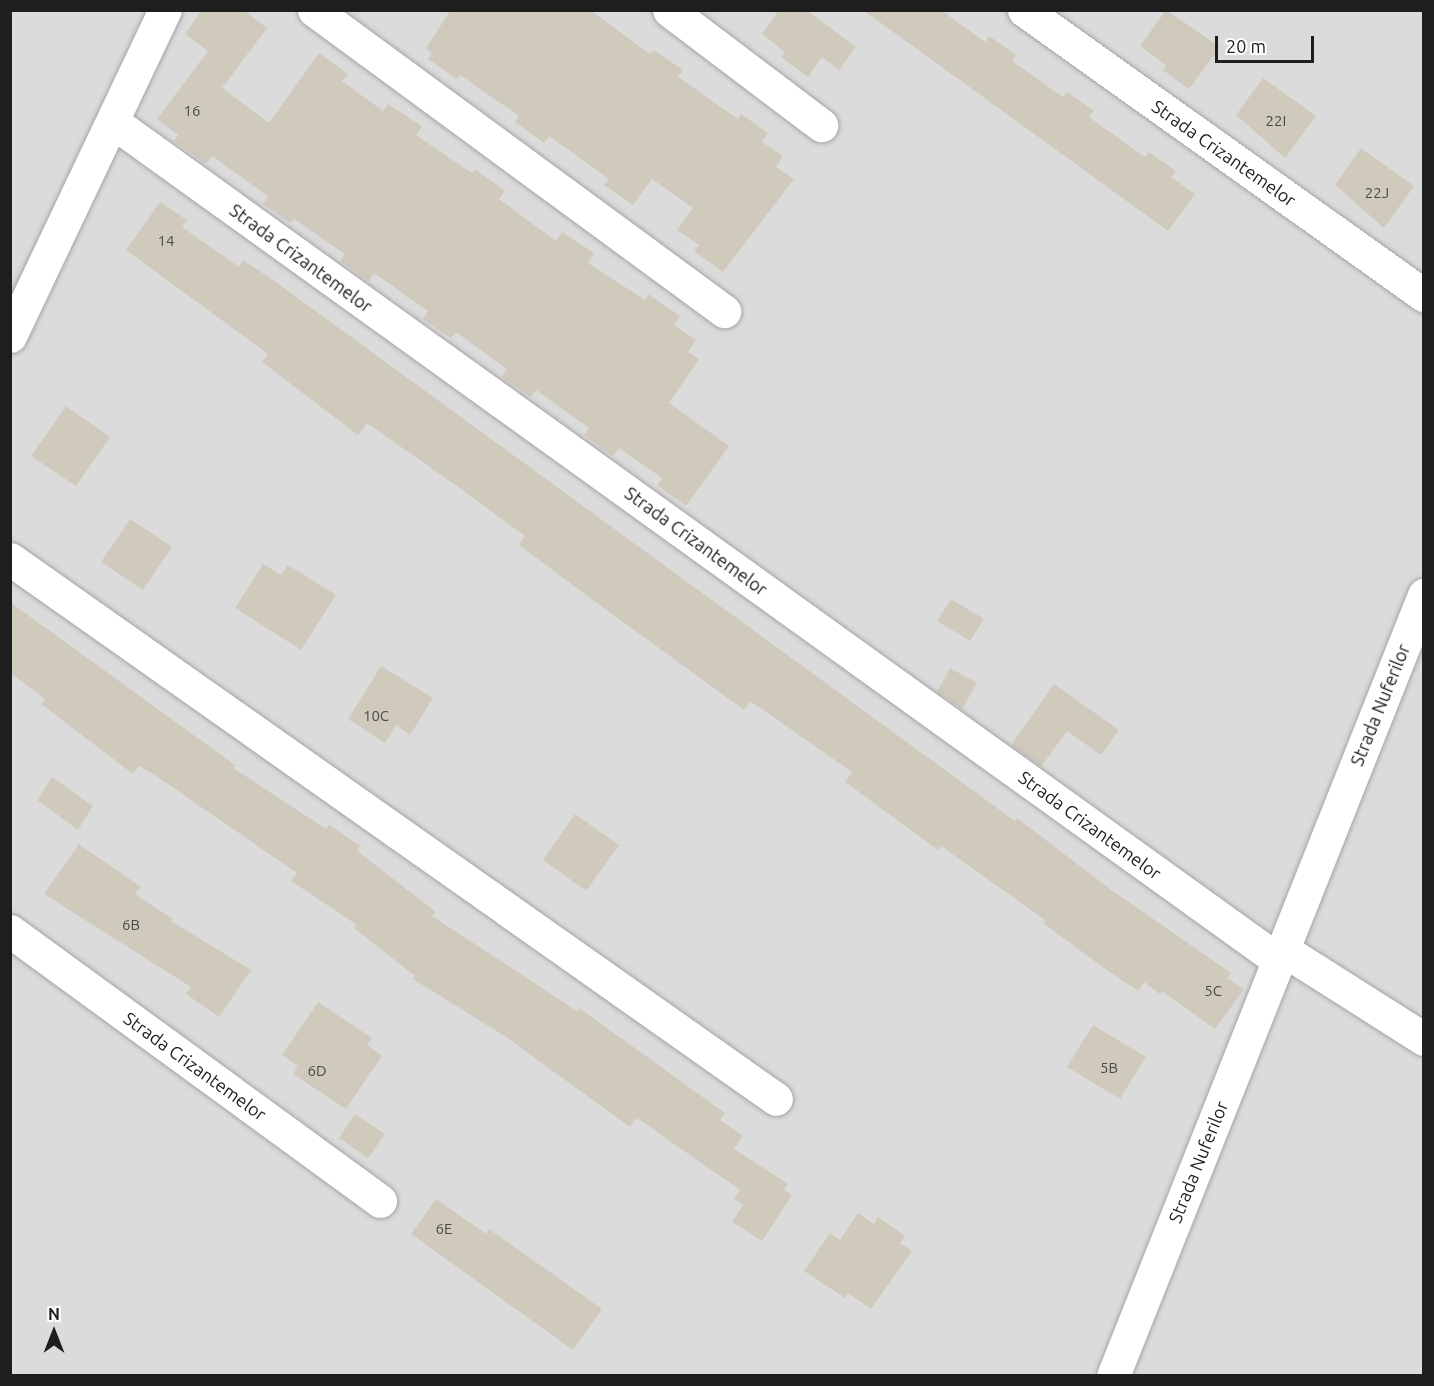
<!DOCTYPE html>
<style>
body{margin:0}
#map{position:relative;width:1434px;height:1386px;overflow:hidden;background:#f0efe3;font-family:Ubuntu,sans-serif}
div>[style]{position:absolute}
.residential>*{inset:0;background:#dcdbdb}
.building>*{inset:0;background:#d0cabc}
.roads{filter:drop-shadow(0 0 2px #a5a5a5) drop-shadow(0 0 2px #a5a5a5)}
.minor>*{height:33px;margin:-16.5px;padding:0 16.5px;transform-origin:16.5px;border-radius:16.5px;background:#fff}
span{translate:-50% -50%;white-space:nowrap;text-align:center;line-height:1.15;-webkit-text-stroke:4.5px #fff;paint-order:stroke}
.number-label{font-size:15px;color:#4a4946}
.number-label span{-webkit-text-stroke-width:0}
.street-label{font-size:18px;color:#1e1e1e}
.frame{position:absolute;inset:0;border:12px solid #1e1e1e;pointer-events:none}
.north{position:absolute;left:24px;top:1302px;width:60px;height:60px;-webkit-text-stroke:4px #fff;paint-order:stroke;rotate:0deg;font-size:16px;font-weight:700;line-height:24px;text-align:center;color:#1e1e1e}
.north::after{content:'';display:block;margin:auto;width:21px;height:27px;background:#1e1e1e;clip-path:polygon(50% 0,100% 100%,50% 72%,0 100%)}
.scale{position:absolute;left:1215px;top:36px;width:99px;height:27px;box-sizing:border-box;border:3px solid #1e1e1e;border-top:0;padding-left:8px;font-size:18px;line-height:21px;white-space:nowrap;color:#1e1e1e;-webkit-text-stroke:4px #fff;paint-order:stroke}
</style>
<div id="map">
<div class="residential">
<i style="clip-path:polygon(11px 11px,1423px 11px,1423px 1375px,11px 1375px)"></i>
</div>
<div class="building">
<i style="clip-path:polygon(202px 10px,243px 10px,267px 28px,222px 88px,269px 123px,319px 53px,348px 74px,342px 81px,383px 111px,388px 104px,422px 126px,416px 135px,472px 173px,475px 169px,505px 191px,499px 199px,556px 241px,562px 232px,594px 253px,588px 263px,645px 300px,648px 294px,680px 316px,674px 325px,696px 340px,688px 352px,699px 359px,669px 403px,729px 446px,686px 506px,657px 485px,662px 478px,619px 448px,613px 456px,584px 435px,589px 428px,536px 390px,531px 397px,502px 377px,507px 369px,456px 332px,451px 338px,423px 319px,428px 311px,374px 273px,369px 281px,340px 261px,345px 254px,294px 219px,291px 223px,263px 204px,268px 196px,212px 156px,206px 164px,174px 141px,178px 135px,157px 119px,208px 51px,185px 34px)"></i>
<i style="clip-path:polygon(451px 10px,590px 10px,650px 54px,654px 50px,683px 70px,678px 77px,738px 119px,741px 114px,768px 133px,762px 142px,783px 156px,776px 167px,794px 179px,723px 272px,694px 251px,699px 245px,677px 230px,693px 208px,652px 179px,633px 205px,604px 185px,609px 179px,549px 136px,544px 143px,515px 122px,519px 116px,460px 75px,457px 79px,428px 59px,432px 53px,426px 48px)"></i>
<i style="clip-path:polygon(779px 10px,806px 10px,856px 47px,839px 70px,822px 57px,808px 77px,781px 57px,785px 52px,762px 34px)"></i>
<i style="clip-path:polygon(863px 10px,941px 10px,985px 42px,989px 36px,1016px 55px,1012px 61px,1063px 97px,1067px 92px,1094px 111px,1089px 117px,1145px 157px,1149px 152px,1176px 171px,1171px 177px,1195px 194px,1168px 231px)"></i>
<i style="clip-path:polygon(1166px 10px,1220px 47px,1189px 89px,1163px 70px,1166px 65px,1140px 46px)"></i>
<i style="clip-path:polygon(1263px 78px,1316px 116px,1285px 158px,1236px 115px)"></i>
<i style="clip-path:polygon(1361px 148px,1414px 186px,1384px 228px,1335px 185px)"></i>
<i style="clip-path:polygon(160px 202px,187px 220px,182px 227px,239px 267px,243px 260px,273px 280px,1015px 821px,1017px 818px,1110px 889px,1231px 973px,1227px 978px,1244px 989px,1215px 1029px,1162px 991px,1160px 994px,1144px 982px,1138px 991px,1108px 971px,1043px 923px,1045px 920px,941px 846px,938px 850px,845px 782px,852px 772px,750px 701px,744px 710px,586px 595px,519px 545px,525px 536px,461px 489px,367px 423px,358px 435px,262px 362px,268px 354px,126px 250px)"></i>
<i style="clip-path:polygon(66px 406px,110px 437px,76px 486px,31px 456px)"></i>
<i style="clip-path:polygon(130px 519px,172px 547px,143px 590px,101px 562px)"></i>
<i style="clip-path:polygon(263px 564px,281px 575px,288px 565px,336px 595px,301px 650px,235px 608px)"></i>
<i style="clip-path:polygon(951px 599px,984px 619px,970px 641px,937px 621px)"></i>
<i style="clip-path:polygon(10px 602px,235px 765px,233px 768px,326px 829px,329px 825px,360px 846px,357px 851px,436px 912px,432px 916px,577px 1011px,579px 1008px,725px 1113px,720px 1120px,743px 1136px,734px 1149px,788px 1184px,784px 1190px,792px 1195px,762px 1241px,732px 1222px,743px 1205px,734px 1199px,740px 1190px,637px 1118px,630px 1127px,506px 1037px,413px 979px,415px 976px,354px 928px,357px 925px,291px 881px,297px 873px,156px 776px,139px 766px,133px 774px,41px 704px,45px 699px,10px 673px)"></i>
<i style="clip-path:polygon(381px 666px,433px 698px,410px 735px,396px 725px,385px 743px,348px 719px)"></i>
<i style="clip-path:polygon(950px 668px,977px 683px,962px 709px,937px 692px)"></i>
<i style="clip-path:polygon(1054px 684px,1119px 730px,1101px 755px,1067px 731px,1041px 767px,1011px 745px)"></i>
<i style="clip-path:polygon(52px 777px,93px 806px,78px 830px,37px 800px)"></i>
<i style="clip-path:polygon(575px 814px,619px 845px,586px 891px,543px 860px)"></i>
<i style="clip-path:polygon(79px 844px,141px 887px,135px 894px,173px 919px,171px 921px,251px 970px,219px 1017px,186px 994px,191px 987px,44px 894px)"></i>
<i style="clip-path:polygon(318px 1002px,372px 1038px,367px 1045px,382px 1056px,346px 1109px,293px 1074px,298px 1066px,282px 1055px)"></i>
<i style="clip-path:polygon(1093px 1025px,1146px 1057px,1120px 1099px,1067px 1067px)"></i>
<i style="clip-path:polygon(355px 1114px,385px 1134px,368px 1158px,339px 1138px)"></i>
<i style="clip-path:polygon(436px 1199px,486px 1234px,489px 1229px,602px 1309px,573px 1350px,411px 1234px)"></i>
<i style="clip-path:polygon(858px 1213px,874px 1224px,878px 1217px,905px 1236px,900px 1243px,912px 1251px,871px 1309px,848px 1293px,845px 1298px,804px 1271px,830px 1233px,840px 1240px)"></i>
</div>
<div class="roads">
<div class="minor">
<i style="left:314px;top:10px;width:509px;rotate:36.28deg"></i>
<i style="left:669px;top:10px;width:191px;rotate:37.1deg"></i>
<i style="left:1024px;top:10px;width:491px;rotate:35.5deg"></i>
<i style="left:113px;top:122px;width:1435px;rotate:35.73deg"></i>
<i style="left:10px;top:336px;width:361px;rotate:-64.6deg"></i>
<i style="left:10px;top:559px;width:937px;rotate:35.18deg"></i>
<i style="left:10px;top:931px;width:458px;rotate:36.1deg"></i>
<i style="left:1282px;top:949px;width:168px;rotate:32.4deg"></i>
<i style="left:1113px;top:1376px;width:841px;rotate:-68.29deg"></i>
</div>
</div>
<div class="number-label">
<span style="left:192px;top:111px">16</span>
<span style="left:1276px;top:121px">22I</span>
<span style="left:1377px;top:193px">22J</span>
<span style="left:166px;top:241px">14</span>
<span style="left:376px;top:716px">10C</span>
<span style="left:131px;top:925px">6B</span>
<span style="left:1213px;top:991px">5C</span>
<span style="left:1109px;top:1068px">5B</span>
<span style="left:317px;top:1071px">6D</span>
<span style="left:444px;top:1229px">6E</span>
</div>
<div class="street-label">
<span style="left:1224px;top:153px;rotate:35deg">Strada Crizantemelor</span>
<span style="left:301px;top:258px;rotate:36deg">Strada Crizantemelor</span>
<span style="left:696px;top:541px;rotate:36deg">Strada Crizantemelor</span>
<span style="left:1380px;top:705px;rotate:-68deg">Strada Nuferilor</span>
<span style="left:1090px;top:825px;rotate:36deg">Strada Crizantemelor</span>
<span style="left:195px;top:1066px;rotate:36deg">Strada Crizantemelor</span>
<span style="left:1198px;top:1162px;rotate:-68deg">Strada Nuferilor</span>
</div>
<div class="frame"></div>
<div class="north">N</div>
<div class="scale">20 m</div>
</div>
